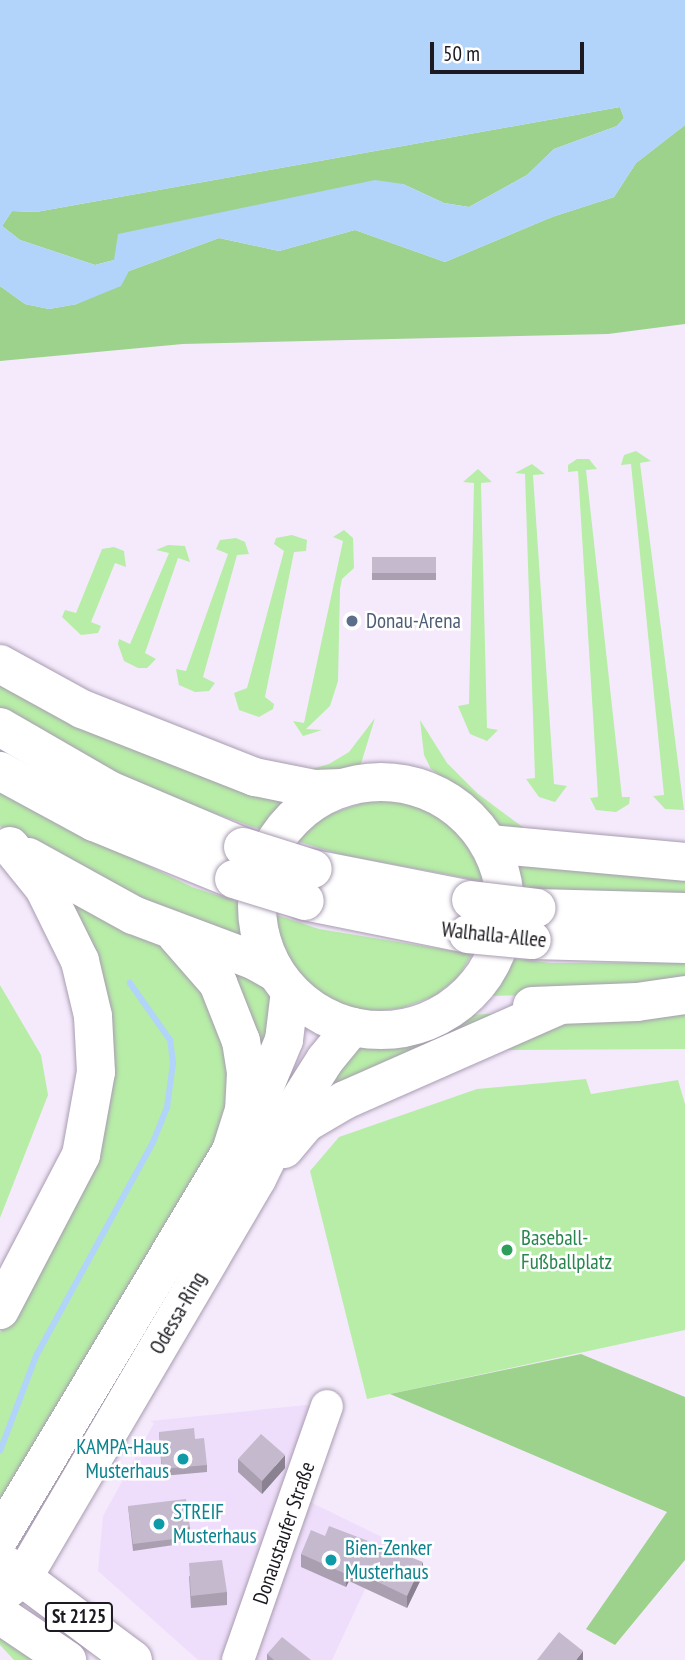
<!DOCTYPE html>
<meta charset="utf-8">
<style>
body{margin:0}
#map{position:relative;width:685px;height:1660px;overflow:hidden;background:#f5eafc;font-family:"PT Sans Narrow",sans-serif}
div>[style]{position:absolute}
.built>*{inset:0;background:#efdefb}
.green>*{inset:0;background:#b7eda7}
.forest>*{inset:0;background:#9dd28d}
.water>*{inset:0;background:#b2d3fa}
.stream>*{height:6px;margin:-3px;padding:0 3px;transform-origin:3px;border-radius:3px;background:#b2d3fa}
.roads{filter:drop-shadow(0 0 2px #a89cb1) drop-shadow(0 0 2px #a89cb1)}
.minor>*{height:32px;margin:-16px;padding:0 16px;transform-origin:16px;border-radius:16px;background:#fff}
.major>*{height:38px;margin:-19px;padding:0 19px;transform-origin:19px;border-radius:19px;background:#fff}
.major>.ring{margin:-19px;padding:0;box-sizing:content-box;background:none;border:38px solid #fff;border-radius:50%}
.highway>*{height:38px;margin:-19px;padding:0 19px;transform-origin:19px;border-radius:19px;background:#fff}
.bridges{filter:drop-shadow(0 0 2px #a89cb1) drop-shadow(0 0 2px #a89cb1)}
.highway-bridge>*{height:38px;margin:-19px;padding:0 19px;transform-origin:19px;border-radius:19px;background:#fff}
.wall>*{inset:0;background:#a99fb1}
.shaded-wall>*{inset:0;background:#8a8290}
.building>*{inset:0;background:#c5b9ce}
.dots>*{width:19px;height:19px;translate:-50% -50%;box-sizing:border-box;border:4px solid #fff;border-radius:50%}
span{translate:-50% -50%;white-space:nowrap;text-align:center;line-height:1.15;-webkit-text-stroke:5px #fff;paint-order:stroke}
.shield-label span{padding:2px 5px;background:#fff;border:2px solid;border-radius:5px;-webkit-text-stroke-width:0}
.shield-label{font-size:19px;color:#1d1920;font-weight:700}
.service-label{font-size:21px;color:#4e5e75}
.left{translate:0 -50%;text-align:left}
.street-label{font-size:21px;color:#1d1920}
.leisure-label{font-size:21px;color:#27864d}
.culture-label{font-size:21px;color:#0d838f}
.right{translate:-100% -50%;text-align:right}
.scale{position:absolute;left:430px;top:42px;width:154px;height:32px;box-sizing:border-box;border:4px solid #1d1920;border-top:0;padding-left:9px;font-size:21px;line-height:24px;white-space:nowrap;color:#1d1920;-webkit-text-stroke:5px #fff;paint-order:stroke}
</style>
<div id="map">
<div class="built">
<i style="clip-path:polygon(306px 1405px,341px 1410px,308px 1501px,388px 1540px,332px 1660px,198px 1660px,98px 1571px,103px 1516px,154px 1423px,150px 1421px)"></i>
</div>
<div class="green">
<i style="clip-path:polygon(636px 451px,651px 461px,640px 463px,684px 810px,665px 809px,653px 796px,664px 795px,631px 464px,621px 465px,624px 455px)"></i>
<i style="clip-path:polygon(577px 459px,589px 459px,597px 469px,586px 470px,622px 797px,630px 797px,629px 804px,616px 812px,596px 810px,590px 798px,598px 797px,578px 471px,568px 472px,568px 465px)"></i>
<i style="clip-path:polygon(532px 464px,545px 474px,533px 475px,554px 784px,567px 786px,555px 802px,539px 797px,526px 779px,535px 778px,525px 474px,515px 473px)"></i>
<i style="clip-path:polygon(478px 469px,492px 482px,481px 483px,487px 728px,498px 730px,487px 741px,470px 734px,458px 706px,469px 704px,474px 483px,463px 482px)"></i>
<i style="clip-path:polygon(344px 530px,353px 538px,354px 568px,342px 579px,340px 589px,338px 681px,330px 706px,306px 729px,322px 730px,303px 736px,293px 721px,304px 723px,343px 541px,333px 537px)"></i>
<i style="clip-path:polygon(292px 535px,307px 540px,306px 551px,294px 552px,265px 697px,274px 704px,273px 709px,259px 717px,239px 710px,234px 693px,247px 688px,284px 551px,274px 544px,276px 538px)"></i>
<i style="clip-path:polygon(236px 538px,245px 542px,249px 554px,237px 555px,203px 677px,215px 683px,209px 691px,195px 692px,179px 685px,176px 669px,186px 671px,228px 554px,216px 549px,220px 540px)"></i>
<i style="clip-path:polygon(168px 545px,185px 546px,190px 562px,178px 558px,145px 653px,156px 659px,147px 668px,138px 668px,124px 661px,118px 644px,119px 639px,130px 644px,169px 553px,156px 550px)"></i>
<i style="clip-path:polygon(114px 547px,124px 551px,126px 567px,115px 563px,91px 622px,101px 626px,98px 633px,81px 635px,62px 617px,65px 610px,76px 613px,102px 549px)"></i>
<i style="clip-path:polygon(0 681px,176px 763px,299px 809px,274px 834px,120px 781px,0 714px)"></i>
<i style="clip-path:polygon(375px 718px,360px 767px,294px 774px,329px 764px,349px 752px)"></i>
<i style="clip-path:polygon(420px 720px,447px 763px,477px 793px,544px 843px,503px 836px,475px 802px,431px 769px,424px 755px)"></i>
<i style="clip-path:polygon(0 788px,34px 810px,192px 887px,241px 903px,250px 950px,20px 840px,0 826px)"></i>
<i style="clip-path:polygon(374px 799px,406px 802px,438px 816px,461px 835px,487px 882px,342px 855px,297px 841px,326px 815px)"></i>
<i style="clip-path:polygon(512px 855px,685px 874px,685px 896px,560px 893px,520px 887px)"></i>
<i style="clip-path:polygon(43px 878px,172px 952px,217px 1004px,234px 1085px,215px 1145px,0 1506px,0 1333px,39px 1261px,104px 1102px)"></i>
<i style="clip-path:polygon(265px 911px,319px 929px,472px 954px,458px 977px,435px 996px,402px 1008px,341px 1016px,305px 997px,275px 954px)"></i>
<i style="clip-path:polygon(204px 955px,254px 974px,274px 997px,252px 1095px)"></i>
<i style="clip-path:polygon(509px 958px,551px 963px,685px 962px,685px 981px,542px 995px,486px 996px)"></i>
<i style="clip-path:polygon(0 985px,41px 1055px,48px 1095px,0 1218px)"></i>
<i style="clip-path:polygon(685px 1011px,685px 1049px,485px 1050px,536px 1025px)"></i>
<i style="clip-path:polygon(533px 1012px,305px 1109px,354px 1048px,425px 1036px,466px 1015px)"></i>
<i style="clip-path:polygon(586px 1079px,591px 1094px,678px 1080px,685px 1104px,685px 1330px,367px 1399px,310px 1171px,339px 1137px,477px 1089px)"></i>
<i style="clip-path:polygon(0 1635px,47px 1660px,14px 1660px,0 1645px)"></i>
</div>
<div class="forest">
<i style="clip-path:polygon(620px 107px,624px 118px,617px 126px,554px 149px,527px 175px,469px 207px,444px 203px,403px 184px,95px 265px,20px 240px,2px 226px,12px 211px,36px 212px)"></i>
<i style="clip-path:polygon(685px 125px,685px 324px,608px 334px,183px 344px,0 361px,0 286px,25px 304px,49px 309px,77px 304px,129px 271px,219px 238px,279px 251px,355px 230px,445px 262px,552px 217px,614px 197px,636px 163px)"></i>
<i style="clip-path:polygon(581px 1354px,685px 1397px,685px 1560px,615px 1645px,586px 1629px,667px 1512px,390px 1394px)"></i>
</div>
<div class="water">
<i style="clip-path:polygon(evenodd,0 0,685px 0,685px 125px,636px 163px,614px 197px,552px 217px,445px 262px,355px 230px,279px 251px,219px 238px,129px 271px,121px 286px,77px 304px,49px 309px,25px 304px,0 286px,0 0,620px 107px,624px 118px,617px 126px,554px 149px,527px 175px,469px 207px,444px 203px,403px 184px,375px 180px,118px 234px,114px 260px,95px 265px,20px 240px,2px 226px,12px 211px,36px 212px,620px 107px)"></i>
</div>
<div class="stream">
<i style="left:0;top:1451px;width:102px;rotate:-69.2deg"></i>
<i style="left:36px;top:1356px;width:244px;rotate:-61.3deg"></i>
<i style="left:153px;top:1142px;width:38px;rotate:-68deg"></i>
<i style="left:167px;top:1107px;width:44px;rotate:-82.2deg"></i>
<i style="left:173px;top:1063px;width:23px;rotate:-97deg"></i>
<i style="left:170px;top:1040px;width:70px;rotate:-125.1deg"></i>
</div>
<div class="roads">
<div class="minor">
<i style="left:238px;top:1660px;width:269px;rotate:-70.7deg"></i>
</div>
<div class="major">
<i class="ring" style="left:257px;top:782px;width:210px;height:210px"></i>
<i style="left:489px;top:844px;width:197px;rotate:5.2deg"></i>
<i style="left:532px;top:1006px;width:105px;rotate:-2.2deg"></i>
<i style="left:637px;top:1002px;width:49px;rotate:-8.3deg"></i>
<i style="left:284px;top:1149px;width:34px;rotate:-50deg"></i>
<i style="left:306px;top:1123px;width:45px;rotate:-30.5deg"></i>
<i style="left:345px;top:1100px;width:233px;rotate:-23.8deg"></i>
<i style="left:0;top:1537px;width:495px;rotate:-59.1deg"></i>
<i style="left:254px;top:1112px;width:78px;rotate:-67.4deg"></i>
<i style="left:284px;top:1040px;width:49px;rotate:-83deg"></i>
<i style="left:3px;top:1563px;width:162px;rotate:36.7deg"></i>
<i style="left:0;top:1595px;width:31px;rotate:-38deg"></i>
<i style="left:24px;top:1576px;width:460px;rotate:-59.6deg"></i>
<i style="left:257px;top:1179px;width:57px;rotate:-63.9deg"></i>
<i style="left:282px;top:1128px;width:80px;rotate:-57.7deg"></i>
<i style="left:325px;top:1060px;width:43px;rotate:-50.7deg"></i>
<i style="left:0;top:1615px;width:81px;rotate:33.9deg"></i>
</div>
<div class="highway">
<i style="left:0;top:664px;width:94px;rotate:28.8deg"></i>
<i style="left:82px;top:709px;width:186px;rotate:21.5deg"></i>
<i style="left:255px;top:777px;width:60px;rotate:11.5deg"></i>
<i style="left:314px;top:789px;width:28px;rotate:-2deg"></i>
<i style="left:0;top:727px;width:126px;rotate:30deg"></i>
<i style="left:109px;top:790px;width:146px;rotate:23deg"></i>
<i style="left:0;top:771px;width:107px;rotate:28.5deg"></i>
<i style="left:94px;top:822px;width:151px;rotate:22.2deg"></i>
<i style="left:28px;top:857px;width:120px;rotate:28.9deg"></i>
<i style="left:133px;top:915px;width:128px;rotate:20.6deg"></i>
<i style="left:253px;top:960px;width:26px;rotate:29deg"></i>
<i style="left:313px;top:869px;width:161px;rotate:11.1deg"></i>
<i style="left:305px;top:901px;width:166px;rotate:11.4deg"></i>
<i style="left:537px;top:908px;width:148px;rotate:1.5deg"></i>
<i style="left:176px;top:935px;width:64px;rotate:48.8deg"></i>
<i style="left:218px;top:983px;width:62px;rotate:68.4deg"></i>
<i style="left:241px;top:1041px;width:32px;rotate:81deg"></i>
<i style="left:246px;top:1073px;width:37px;rotate:93deg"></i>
<i style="left:244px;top:1110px;width:43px;rotate:107.6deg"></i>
<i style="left:532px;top:940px;width:153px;rotate:1.5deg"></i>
<i style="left:0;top:1310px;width:175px;rotate:-62.4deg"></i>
<i style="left:81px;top:1155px;width:84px;rotate:-79.8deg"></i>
<i style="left:96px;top:1072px;width:56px;rotate:-93.1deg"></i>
<i style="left:93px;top:1016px;width:57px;rotate:-103.3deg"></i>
<i style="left:80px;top:961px;width:81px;rotate:-116.3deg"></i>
<i style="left:44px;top:888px;width:54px;rotate:-129deg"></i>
</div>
</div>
<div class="bridges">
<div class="highway-bridge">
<i style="left:243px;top:847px;width:73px;rotate:17.4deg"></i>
<i style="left:234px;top:879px;width:74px;rotate:17.2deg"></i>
<i style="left:471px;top:900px;width:66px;rotate:6.9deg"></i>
<i style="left:468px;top:934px;width:64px;rotate:5.4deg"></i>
</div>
</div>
<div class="wall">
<i style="clip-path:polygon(372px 557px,436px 557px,436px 580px,372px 580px)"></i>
<i style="clip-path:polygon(159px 1432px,195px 1439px,207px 1465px,207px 1472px,162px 1476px)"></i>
<i style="clip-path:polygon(238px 1459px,285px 1468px,262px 1494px,238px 1472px)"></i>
<i style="clip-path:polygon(128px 1506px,190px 1527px,190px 1534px,174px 1536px,174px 1545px,133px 1551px)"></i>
<i style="clip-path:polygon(301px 1554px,423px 1575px,407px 1608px,349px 1581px,346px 1587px,301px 1567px)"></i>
<i style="clip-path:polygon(189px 1576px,227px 1592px,227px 1605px,191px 1608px)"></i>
<i style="clip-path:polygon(267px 1654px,311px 1660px,267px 1660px)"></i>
</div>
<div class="shaded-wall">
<i style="clip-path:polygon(285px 1455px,285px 1468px,262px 1494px,262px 1481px)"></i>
<i style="clip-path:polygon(423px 1562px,423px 1575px,407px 1608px,407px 1596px)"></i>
<i style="clip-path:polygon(349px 1568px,349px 1581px,346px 1587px,346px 1574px)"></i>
<i style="clip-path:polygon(583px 1651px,583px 1660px,576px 1660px)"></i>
</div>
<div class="building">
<i style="clip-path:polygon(372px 557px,436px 557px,436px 573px,372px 573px)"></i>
<i style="clip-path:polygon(194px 1428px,195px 1439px,204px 1438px,207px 1465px,162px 1469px,159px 1432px)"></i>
<i style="clip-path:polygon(261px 1434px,285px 1455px,262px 1481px,238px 1459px)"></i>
<i style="clip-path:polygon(186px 1499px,190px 1527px,173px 1529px,174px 1539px,133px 1544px,128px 1506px)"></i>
<i style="clip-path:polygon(329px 1526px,423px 1562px,407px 1596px,349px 1568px,346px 1574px,301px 1554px,311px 1530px,325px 1536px)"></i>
<i style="clip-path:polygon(222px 1560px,227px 1592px,191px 1596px,189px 1563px)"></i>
<i style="clip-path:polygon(559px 1632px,583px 1651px,576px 1660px,537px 1660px)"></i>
<i style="clip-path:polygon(282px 1637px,311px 1660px,274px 1660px,267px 1654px)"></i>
</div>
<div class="dots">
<i style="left:352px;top:621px;background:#5c6f8a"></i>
<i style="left:507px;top:1250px;background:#2e9e5b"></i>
<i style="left:183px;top:1459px;background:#0f9aa8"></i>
<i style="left:159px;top:1524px;background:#0f9aa8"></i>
<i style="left:331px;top:1560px;background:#0f9aa8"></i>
</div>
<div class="shield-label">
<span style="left:79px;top:1617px">St 2125</span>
</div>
<div class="service-label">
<span class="left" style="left:366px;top:621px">Donau-Arena</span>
</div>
<div class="street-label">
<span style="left:494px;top:935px;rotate:6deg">Walhalla-Allee</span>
<span style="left:178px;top:1313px;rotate:-60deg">Odessa-Ring</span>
<span style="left:284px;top:1533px;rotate:-71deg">Donaustaufer Straße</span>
</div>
<div class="leisure-label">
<span class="left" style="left:521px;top:1250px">Baseball-<br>Fußballplatz</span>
</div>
<div class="culture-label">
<span class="right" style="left:169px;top:1459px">KAMPA-Haus<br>Musterhaus</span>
<span class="left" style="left:173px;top:1524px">STREIF<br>Musterhaus</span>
<span class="left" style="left:345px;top:1560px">Bien-Zenker<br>Musterhaus</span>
</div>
<div class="scale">50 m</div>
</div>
